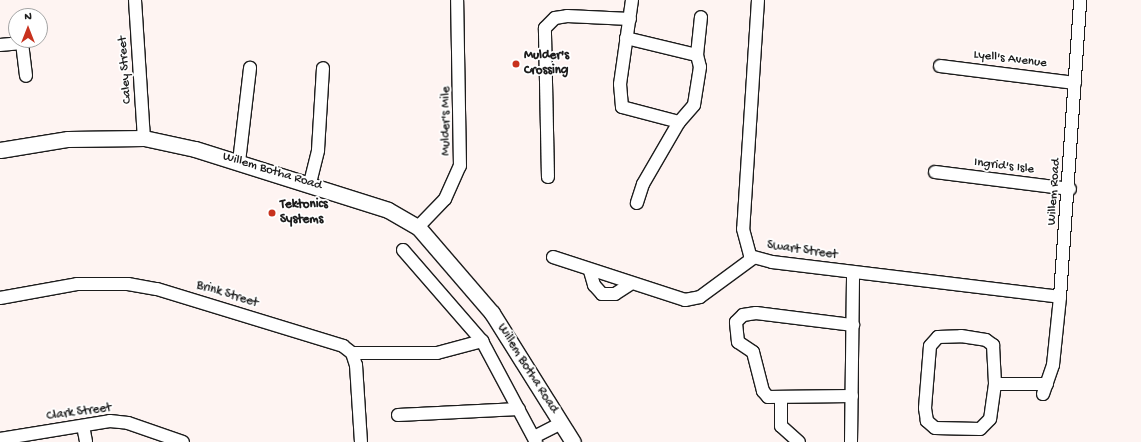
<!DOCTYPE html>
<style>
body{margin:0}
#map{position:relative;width:1141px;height:442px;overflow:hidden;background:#fef4f2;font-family:"Gochi Hand",sans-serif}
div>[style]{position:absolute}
.roads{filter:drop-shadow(1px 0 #1c1c1c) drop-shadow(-1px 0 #1c1c1c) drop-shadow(0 1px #1c1c1c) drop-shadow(0 -1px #1c1c1c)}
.minor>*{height:12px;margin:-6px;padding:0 6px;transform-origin:6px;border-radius:6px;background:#fff}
.tertiary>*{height:15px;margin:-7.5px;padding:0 7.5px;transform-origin:7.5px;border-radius:7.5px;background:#fff}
.dots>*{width:11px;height:11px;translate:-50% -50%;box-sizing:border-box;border:2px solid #fff;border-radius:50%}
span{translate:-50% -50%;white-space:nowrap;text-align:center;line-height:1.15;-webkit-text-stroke:3.5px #fff;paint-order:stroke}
.poi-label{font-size:13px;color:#1c1c1c;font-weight:700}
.left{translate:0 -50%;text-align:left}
.street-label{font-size:13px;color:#1c1c1c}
.north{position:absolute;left:8px;top:8px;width:40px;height:40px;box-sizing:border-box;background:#fff;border:1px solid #a4a4a4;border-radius:50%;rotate:0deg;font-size:11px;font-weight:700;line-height:16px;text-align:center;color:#1c1c1c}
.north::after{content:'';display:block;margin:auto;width:14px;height:18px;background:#c8321e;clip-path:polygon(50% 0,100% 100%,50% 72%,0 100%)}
</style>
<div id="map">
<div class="roads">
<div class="minor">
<i style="left:135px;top:0;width:138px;rotate:86.3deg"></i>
<i style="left:632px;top:0;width:85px;rotate:98.1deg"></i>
<i style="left:620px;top:84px;width:23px;rotate:85deg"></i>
<i style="left:622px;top:107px;width:59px;rotate:14.7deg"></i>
<i style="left:758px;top:0;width:229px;rotate:93.7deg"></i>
<i style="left:743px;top:229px;width:28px;rotate:75deg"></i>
<i style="left:750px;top:256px;width:23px;rotate:15deg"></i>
<i style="left:772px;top:262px;width:290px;rotate:6.9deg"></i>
<i style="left:626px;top:38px;width:73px;rotate:13.5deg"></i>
<i style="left:697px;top:55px;width:12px;rotate:76deg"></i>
<i style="left:700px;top:67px;width:38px;rotate:99deg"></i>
<i style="left:694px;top:105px;width:23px;rotate:131deg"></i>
<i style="left:679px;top:122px;width:72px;rotate:120.1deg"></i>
<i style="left:643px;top:184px;width:20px;rotate:108deg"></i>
<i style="left:0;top:45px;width:22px;rotate:-5deg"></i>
<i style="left:22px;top:43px;width:33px;rotate:83deg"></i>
<i style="left:697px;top:55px;width:38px;rotate:-84deg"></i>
<i style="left:940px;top:66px;width:136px;rotate:7.2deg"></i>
<i style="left:239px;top:162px;width:95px;rotate:-83.3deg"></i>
<i style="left:935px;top:172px;width:136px;rotate:7.2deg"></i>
<i style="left:548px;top:177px;width:149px;rotate:-91.2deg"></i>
<i style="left:545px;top:28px;width:14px;rotate:-45deg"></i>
<i style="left:555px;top:18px;width:12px;rotate:-9deg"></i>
<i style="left:567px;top:16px;width:63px;rotate:2.7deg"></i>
<i style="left:310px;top:183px;width:34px;rotate:-76deg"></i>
<i style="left:318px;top:150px;width:82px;rotate:-86.5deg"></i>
<i style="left:418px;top:227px;width:39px;rotate:-46deg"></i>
<i style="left:445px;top:199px;width:36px;rotate:-66deg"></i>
<i style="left:460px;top:166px;width:166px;rotate:-91deg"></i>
<i style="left:403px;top:250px;width:121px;rotate:49deg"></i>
<i style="left:482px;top:341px;width:115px;rotate:61.9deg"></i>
<i style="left:553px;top:257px;width:139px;rotate:18deg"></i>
<i style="left:685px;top:300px;width:15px;rotate:-11deg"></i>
<i style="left:700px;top:297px;width:66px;rotate:-36.3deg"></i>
<i style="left:590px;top:271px;width:15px;rotate:74deg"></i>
<i style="left:594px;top:285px;width:12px;rotate:48deg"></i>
<i style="left:602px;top:294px;width:13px"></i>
<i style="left:615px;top:294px;width:17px;rotate:-33deg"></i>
<i style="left:0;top:298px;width:78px;rotate:-10.3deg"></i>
<i style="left:77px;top:284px;width:51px"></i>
<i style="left:128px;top:284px;width:29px;rotate:10deg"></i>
<i style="left:157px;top:289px;width:195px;rotate:17deg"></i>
<i style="left:343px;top:346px;width:11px;rotate:38deg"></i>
<i style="left:352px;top:353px;width:13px;rotate:72deg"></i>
<i style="left:356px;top:365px;width:77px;rotate:86.3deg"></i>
<i style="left:961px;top:336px;width:25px;rotate:9deg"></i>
<i style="left:986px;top:340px;width:9px;rotate:36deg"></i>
<i style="left:993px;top:345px;width:39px;rotate:87deg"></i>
<i style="left:995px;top:384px;width:35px;rotate:98deg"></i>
<i style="left:990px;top:419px;width:14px;rotate:135deg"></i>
<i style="left:980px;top:429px;width:45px;rotate:-178.7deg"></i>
<i style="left:935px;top:428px;width:11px;rotate:-139deg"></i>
<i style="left:927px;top:421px;width:13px;rotate:-99deg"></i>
<i style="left:925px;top:408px;width:62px;rotate:-85.4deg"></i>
<i style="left:930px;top:346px;width:12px;rotate:-48deg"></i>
<i style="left:938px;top:337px;width:23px;rotate:-2deg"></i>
<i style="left:352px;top:353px;width:85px"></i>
<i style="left:437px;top:353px;width:47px;rotate:-14.9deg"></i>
<i style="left:995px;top:384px;width:52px"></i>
<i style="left:1043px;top:394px;width:31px;rotate:-71deg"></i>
<i style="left:1053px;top:365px;width:68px;rotate:-84.1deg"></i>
<i style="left:1060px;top:297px;width:298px;rotate:-86.1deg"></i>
<i style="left:852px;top:396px;width:84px;rotate:179.3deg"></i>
<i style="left:768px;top:397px;width:8px;rotate:-130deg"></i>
<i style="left:763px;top:391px;width:40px;rotate:-104.4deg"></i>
<i style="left:753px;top:352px;width:18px;rotate:-146deg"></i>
<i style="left:738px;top:342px;width:20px;rotate:-96deg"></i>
<i style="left:736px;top:322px;width:10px;rotate:-45deg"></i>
<i style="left:743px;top:315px;width:13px;rotate:-9deg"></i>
<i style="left:756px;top:313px;width:98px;rotate:7.1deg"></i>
<i style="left:781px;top:398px;width:28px;rotate:90deg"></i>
<i style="left:781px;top:426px;width:24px;rotate:42deg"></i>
<i style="left:398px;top:415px;width:121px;rotate:-2.8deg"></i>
<i style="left:83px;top:426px;width:16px;rotate:79deg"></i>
<i style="left:534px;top:437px;width:30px;rotate:-27deg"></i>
<i style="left:0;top:439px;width:111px;rotate:-9.3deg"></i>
<i style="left:110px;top:421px;width:18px;rotate:6deg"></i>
<i style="left:128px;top:423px;width:58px;rotate:19.1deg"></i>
<i style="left:851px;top:442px;width:170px;rotate:-89.3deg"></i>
</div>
<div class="tertiary">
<i style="left:0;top:150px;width:69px;rotate:-9.2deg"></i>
<i style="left:68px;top:139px;width:76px;rotate:-0.8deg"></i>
<i style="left:144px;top:138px;width:52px;rotate:12.2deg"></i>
<i style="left:195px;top:149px;width:202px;rotate:17.5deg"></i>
<i style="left:388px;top:210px;width:34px;rotate:30deg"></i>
<i style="left:418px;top:227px;width:113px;rotate:49.3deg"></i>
<i style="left:492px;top:313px;width:152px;rotate:57.9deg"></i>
</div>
</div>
<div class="dots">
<i style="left:516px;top:64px;background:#c8321e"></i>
<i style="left:272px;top:213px;background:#c8321e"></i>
</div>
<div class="poi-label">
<span class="left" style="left:524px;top:64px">Mulder's<br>Crossing</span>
<span class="left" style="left:280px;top:213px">Tektonics<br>Systems</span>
</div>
<div class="street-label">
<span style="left:1010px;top:60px;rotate:7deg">Lyell's Avenue</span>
<span style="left:126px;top:70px;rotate:-94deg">Caley Street</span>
<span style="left:447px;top:121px;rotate:-90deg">Mulder's Mile</span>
<span style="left:1004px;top:167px;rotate:7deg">Ingrid's Isle</span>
<span style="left:272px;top:172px;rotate:17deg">Willem Botha Road</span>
<span style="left:1055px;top:192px;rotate:-86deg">Willem Road</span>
<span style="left:802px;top:251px;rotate:8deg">Swart Street</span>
<span style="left:227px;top:295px;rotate:17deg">Brink Street</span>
<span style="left:527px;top:369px;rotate:58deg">Willem Botha Road</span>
<span style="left:79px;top:413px;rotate:-8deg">Clark Street</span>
</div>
<div class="north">N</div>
</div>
